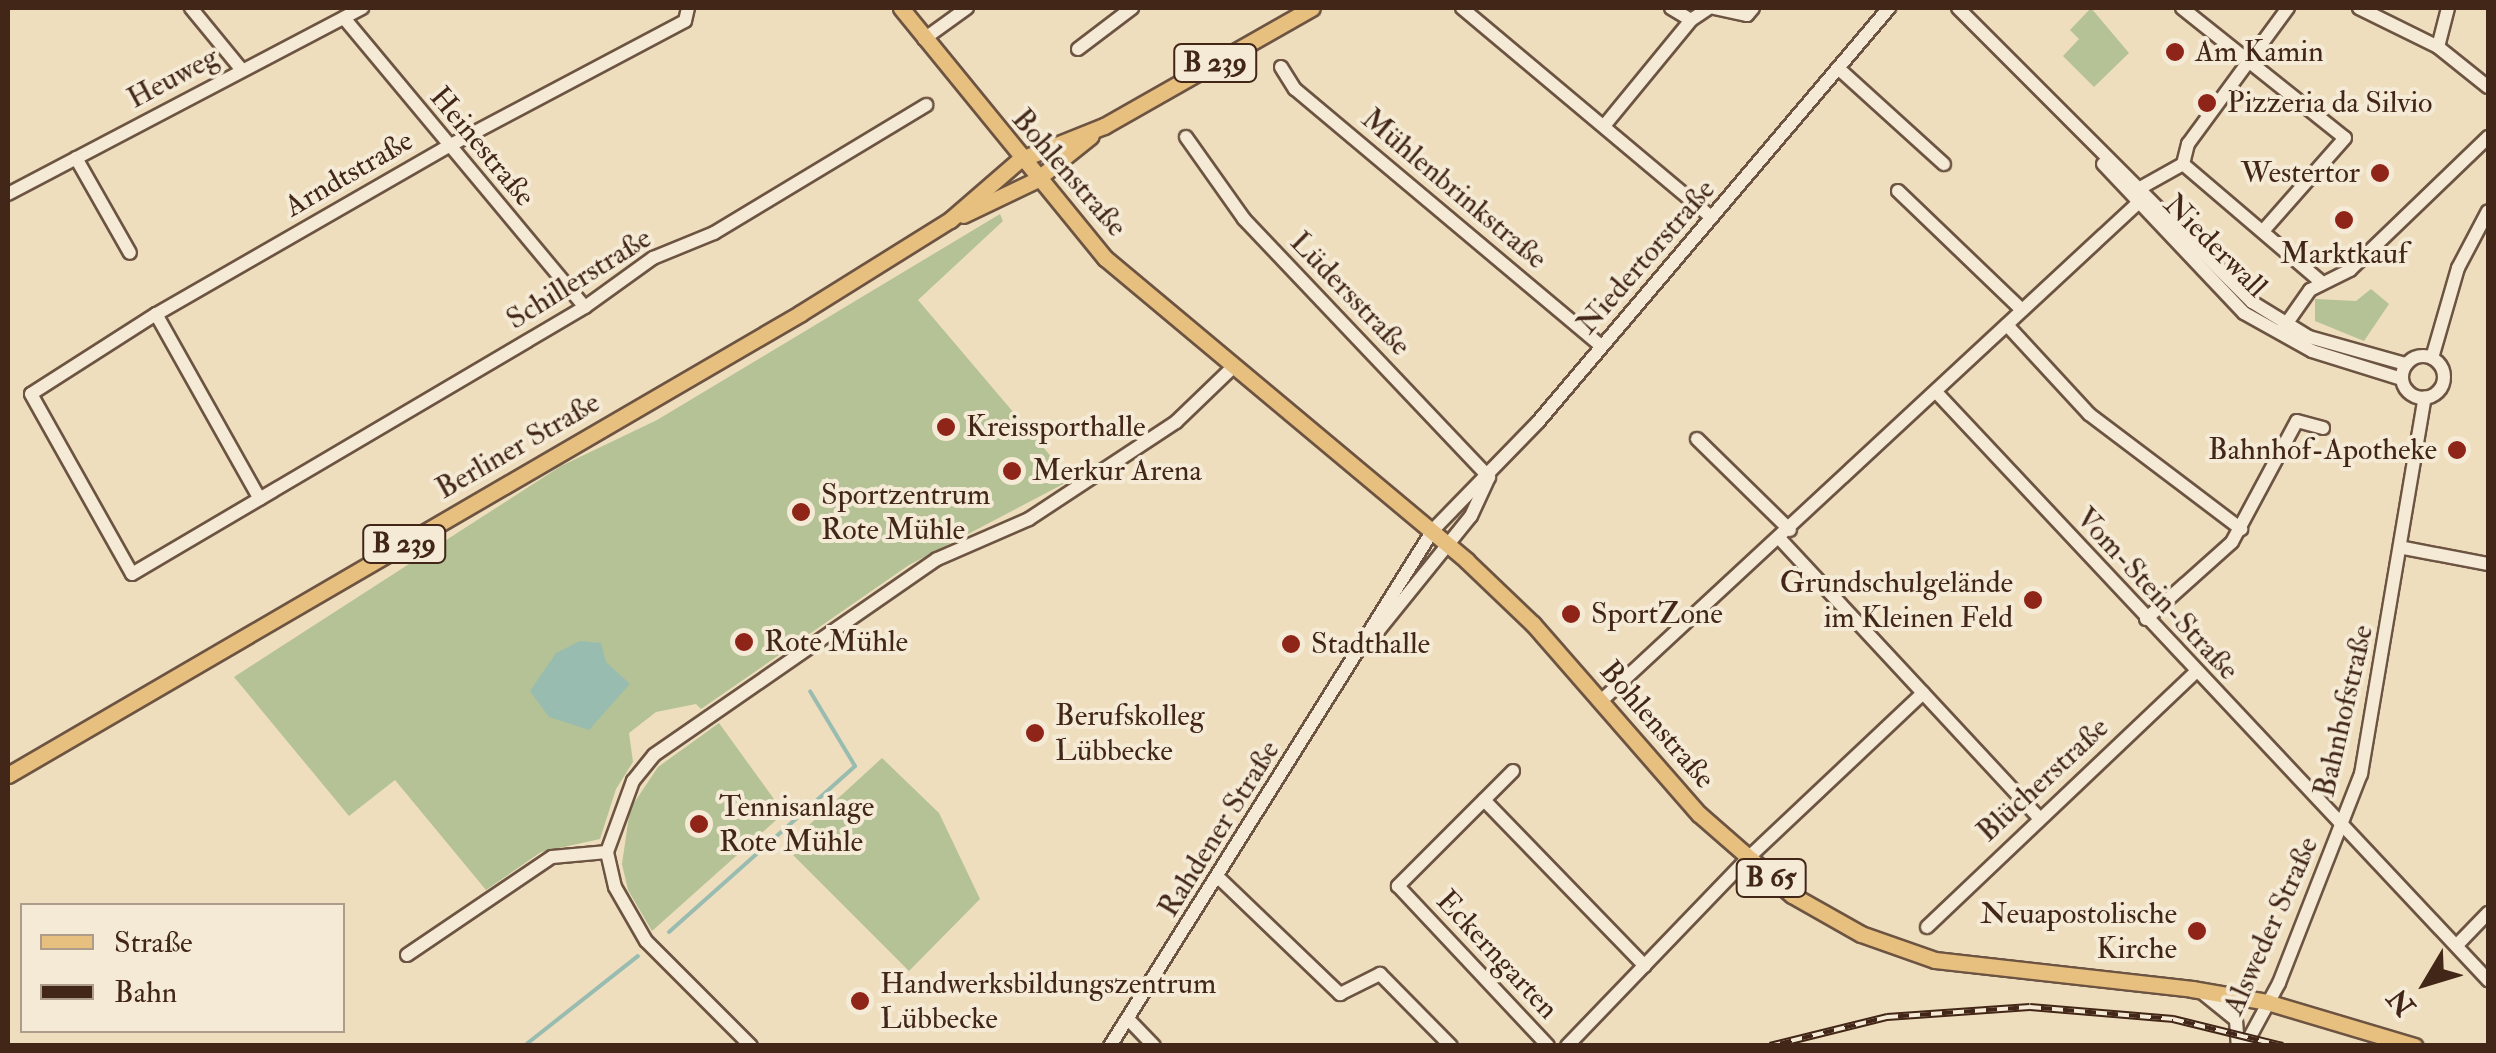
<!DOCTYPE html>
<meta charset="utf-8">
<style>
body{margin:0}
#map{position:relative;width:2496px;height:1053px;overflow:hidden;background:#eedebe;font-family:"IM FELL Double Pica",serif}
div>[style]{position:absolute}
.green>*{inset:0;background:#b4c295}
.water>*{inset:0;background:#99bcb0}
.stream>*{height:4px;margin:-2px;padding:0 2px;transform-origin:2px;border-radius:2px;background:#99bcb0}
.roads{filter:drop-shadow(2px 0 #6d5442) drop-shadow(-2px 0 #6d5442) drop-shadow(0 2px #6d5442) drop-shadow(0 -2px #6d5442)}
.minor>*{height:12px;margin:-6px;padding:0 6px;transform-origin:6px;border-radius:6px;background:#f4ead5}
.minor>.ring{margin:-6px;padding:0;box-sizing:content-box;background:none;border:12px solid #f4ead5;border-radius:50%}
.major>*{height:15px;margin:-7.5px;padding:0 7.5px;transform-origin:7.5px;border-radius:7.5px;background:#e7bf7f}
.rail>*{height:8px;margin-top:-4px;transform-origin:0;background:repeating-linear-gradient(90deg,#f4ead5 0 11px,#422618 0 22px);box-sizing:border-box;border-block:2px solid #422618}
.dots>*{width:28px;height:28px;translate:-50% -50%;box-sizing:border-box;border:5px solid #f4ead5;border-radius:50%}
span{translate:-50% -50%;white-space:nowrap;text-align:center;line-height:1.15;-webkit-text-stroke:8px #f4ead5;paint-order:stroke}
.shield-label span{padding:2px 8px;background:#f4ead5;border:2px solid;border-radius:8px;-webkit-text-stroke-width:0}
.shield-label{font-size:28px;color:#422618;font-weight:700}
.poi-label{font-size:30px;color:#422618}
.left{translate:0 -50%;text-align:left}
.right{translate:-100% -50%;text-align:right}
.street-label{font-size:30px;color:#422618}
.frame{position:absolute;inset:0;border:10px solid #422618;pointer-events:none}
.legend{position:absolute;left:20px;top:903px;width:325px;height:130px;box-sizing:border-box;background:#f4ead5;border:2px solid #ad9c89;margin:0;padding:12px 18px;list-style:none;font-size:30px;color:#422618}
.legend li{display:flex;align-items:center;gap:20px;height:50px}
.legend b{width:50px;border:2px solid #ad9c89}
.north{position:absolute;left:2376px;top:933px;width:100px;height:100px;-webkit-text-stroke:8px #f4ead5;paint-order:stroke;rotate:232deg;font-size:28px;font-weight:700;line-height:40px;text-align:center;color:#422618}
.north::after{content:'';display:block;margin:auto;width:35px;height:45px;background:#422618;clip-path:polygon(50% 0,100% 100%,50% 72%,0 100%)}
</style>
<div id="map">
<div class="green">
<i style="clip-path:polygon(2091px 8px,2129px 53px,2094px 87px,2063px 56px,2079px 39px,2070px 30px)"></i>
<i style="clip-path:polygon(1000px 214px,1003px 221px,918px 300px,1071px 480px,909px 565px,701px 709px,696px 704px,656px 712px,629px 733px,633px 762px,616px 789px,600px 839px,541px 852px,486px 890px,395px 780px,349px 816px,234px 677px,561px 466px,657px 420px)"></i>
<i style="clip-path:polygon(2371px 289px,2389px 304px,2364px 341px,2315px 321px,2315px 299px,2356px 301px)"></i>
<i style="clip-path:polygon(719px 723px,784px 813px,652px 931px,628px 890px,622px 864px,630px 809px,658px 767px)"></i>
<i style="clip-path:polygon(882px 758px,939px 813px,980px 899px,909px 971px,785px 847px)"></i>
</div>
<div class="water">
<i style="clip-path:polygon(580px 641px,601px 643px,606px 662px,630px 684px,589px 730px,549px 717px,530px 691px,556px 653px)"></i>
</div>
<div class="stream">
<i style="left:669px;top:932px;width:249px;rotate:-41.7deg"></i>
<i style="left:855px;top:766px;width:87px;rotate:-121deg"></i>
<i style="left:524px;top:1046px;width:145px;rotate:-38.3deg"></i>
</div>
<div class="roads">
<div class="minor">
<i style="left:191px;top:8px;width:80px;rotate:50.6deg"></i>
<i style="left:688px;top:8px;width:13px;rotate:103deg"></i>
<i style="left:685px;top:21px;width:269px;rotate:152.1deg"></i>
<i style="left:447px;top:147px;width:336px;rotate:150.1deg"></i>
<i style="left:156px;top:314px;width:148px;rotate:147.4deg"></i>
<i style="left:31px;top:394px;width:206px;rotate:60.7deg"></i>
<i style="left:132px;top:574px;width:526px;rotate:-30.52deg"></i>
<i style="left:585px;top:307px;width:84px;rotate:-35.8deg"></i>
<i style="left:653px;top:258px;width:66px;rotate:-22.3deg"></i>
<i style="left:714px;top:233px;width:248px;rotate:-31.1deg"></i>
<i style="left:1462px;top:8px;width:325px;rotate:40deg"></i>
<i style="left:1671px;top:8px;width:23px;rotate:31deg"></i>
<i style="left:1714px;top:8px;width:34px;rotate:12deg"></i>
<i style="left:1747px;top:15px;width:9px;rotate:-49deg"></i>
<i style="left:1958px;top:8px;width:416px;rotate:45deg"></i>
<i style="left:2252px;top:302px;width:67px;rotate:31.6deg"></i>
<i style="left:2309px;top:337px;width:101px;rotate:15.6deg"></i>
<i style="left:2182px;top:8px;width:208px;rotate:38.6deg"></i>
<i style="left:2345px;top:138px;width:124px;rotate:131.4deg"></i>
<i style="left:2359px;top:8px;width:88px;rotate:26.3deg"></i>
<i style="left:2438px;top:47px;width:64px;rotate:38.7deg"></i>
<i style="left:344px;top:18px;width:376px;rotate:50.2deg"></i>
<i style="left:924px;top:39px;width:53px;rotate:-35.8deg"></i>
<i style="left:2438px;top:47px;width:40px;rotate:-75.6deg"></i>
<i style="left:1078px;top:49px;width:68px;rotate:-37.2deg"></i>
<i style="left:1281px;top:67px;width:26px;rotate:58deg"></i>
<i style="left:1295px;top:89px;width:398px;rotate:40deg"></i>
<i style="left:1838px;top:68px;width:143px;rotate:42.2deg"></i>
<i style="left:1604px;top:126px;width:137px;rotate:-50.6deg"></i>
<i style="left:1691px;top:20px;width:22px;rotate:-34deg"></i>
<i style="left:1186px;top:137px;width:100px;rotate:54.7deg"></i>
<i style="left:1244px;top:219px;width:356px;rotate:46.5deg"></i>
<i style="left:76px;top:158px;width:109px;rotate:60.4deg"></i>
<i style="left:2103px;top:164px;width:205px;rotate:46.6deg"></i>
<i style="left:2244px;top:313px;width:78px;rotate:29.2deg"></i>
<i style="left:2312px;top:351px;width:94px;rotate:17.3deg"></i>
<i style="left:2183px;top:164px;width:21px;rotate:-76deg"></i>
<i style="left:2188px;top:144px;width:169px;rotate:-53.7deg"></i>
<i style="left:2183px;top:164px;width:180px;rotate:40.5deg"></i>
<i style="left:2140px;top:188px;width:49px;rotate:-29.2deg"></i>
<i style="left:1898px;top:191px;width:172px;rotate:43.8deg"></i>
<i style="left:8px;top:194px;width:400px;rotate:-27.7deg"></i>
<i style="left:156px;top:314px;width:212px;rotate:60.7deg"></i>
<i style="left:2007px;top:325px;width:121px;rotate:47.3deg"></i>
<i style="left:2089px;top:414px;width:191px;rotate:37.1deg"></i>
<i style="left:2282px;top:330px;width:49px;rotate:-55deg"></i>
<i style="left:2310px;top:290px;width:45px;rotate:-26.6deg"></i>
<i style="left:2350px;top:270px;width:192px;rotate:-43.9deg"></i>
<i class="ring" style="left:2402px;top:356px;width:30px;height:30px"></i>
<i style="left:2432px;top:358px;width:94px;rotate:-73.9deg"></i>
<i style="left:2458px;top:268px;width:64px;rotate:-62.2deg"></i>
<i style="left:1936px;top:392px;width:807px;rotate:46.81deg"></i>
<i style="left:1697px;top:439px;width:130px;rotate:44.4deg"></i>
<i style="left:1780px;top:539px;width:381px;rotate:47.1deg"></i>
<i style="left:2404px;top:548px;width:86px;rotate:10.8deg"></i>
<i style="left:2146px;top:619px;width:115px;rotate:-41.8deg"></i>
<i style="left:2232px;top:542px;width:137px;rotate:-61.8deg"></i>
<i style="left:2297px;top:421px;width:27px;rotate:15deg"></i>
<i style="left:1374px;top:636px;width:154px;rotate:-51.1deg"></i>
<i style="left:1471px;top:516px;width:43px;rotate:-65.2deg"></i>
<i style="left:1600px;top:702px;width:734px;rotate:-42.85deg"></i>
<i style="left:1513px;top:771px;width:163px;rotate:135deg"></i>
<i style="left:1398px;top:886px;width:219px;rotate:46.8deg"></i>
<i style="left:1484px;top:800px;width:231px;rotate:45.9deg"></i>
<i style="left:1219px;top:878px;width:168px;rotate:43.8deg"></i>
<i style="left:1340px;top:994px;width:45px;rotate:-26.6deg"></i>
<i style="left:1380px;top:974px;width:101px;rotate:45.4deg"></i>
<i style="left:1927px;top:927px;width:371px;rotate:-43.5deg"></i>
<i style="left:2457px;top:945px;width:45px;rotate:-45.9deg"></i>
<i style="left:407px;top:955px;width:175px;rotate:-34.1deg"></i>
<i style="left:552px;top:857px;width:55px;rotate:-5.2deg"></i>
<i style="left:2204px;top:994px;width:41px;rotate:39.1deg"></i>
<i style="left:2236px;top:1020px;width:26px;rotate:86deg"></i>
<i style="left:1129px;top:1020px;width:36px;rotate:46deg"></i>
<i style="left:751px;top:1046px;width:148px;rotate:-135deg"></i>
<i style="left:646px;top:941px;width:62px;rotate:-119.9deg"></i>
<i style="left:615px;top:887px;width:36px;rotate:-103deg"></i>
<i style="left:607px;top:852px;width:76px;rotate:-69.9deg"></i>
<i style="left:633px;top:781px;width:33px;rotate:-51deg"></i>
<i style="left:654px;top:755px;width:344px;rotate:-34.7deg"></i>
<i style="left:937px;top:559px;width:100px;rotate:-23.5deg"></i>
<i style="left:1029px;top:519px;width:176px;rotate:-33.4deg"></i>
<i style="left:1176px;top:422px;width:76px;rotate:-43.9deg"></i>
<i style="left:1110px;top:1046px;width:609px;rotate:-57.95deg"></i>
<i style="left:1433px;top:530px;width:151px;rotate:-45.8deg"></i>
<i style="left:1538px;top:422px;width:543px;rotate:-49.71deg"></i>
<i style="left:1567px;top:1046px;width:260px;rotate:-46.1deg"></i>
<i style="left:1747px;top:859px;width:242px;rotate:-43.3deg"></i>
<i style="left:2245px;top:1046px;width:72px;rotate:-61.6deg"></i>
<i style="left:2279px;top:983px;width:225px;rotate:-68.6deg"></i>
<i style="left:2361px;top:774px;width:382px;rotate:-80.4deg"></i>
</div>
<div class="major">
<i style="left:901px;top:8px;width:323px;rotate:50.8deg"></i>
<i style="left:1105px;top:258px;width:472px;rotate:39.9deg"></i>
<i style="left:1467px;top:561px;width:91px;rotate:43.7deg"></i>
<i style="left:1533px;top:624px;width:252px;rotate:48.9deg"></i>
<i style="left:1699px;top:814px;width:123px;rotate:41.1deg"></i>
<i style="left:1792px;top:895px;width:79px;rotate:29.5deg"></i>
<i style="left:1861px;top:934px;width:78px;rotate:19.4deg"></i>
<i style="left:1935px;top:960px;width:259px;rotate:6.4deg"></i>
<i style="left:2192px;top:989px;width:76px;rotate:9.8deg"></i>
<i style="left:2267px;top:1002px;width:154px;rotate:16.6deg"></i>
<i style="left:963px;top:215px;width:81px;rotate:-25.6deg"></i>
<i style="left:1036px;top:180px;width:70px;rotate:-38.7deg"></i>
<i style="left:8px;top:775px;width:918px;rotate:-30.22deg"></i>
<i style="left:801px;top:313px;width:176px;rotate:-32deg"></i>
<i style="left:950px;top:220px;width:91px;rotate:-41deg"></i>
<i style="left:1019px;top:160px;width:92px;rotate:-21.8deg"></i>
<i style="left:1104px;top:126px;width:239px;rotate:-29.6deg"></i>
</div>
</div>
<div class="rail">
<i style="left:1770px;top:1046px;width:121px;rotate:-13.9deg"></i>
<i style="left:1887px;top:1017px;width:143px;rotate:-4deg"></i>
<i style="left:2030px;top:1007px;width:144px;rotate:4.8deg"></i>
<i style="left:2173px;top:1019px;width:113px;rotate:13.8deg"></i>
</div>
<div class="dots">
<i style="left:2175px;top:52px;background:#8f2418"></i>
<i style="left:2207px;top:103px;background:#8f2418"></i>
<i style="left:2380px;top:173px;background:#8f2418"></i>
<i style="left:2344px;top:220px;background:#8f2418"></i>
<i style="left:946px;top:427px;background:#8f2418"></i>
<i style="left:2457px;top:450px;background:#8f2418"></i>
<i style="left:1012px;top:471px;background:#8f2418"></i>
<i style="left:801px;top:512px;background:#8f2418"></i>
<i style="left:2033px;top:600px;background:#8f2418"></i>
<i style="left:1571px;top:614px;background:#8f2418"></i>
<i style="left:744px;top:642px;background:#8f2418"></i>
<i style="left:1291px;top:644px;background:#8f2418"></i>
<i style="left:1035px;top:733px;background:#8f2418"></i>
<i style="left:699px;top:824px;background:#8f2418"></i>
<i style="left:2197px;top:931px;background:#8f2418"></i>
<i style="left:860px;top:1001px;background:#8f2418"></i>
</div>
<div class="shield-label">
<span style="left:1215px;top:63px">B 239</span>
<span style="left:404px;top:544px">B 239</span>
<span style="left:1771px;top:878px">B 65</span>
</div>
<div class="poi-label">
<span class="left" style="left:2195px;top:52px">Am Kamin</span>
<span class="left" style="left:2227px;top:103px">Pizzeria da Silvio</span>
<span class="right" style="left:2360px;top:173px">Westertor</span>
<span style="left:2344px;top:254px">Marktkauf</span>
<span class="left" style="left:966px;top:427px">Kreissporthalle</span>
<span class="right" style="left:2437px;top:450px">Bahnhof-Apotheke</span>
<span class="left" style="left:1032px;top:471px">Merkur Arena</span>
<span class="left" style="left:821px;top:512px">Sportzentrum<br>Rote Mühle</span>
<span class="right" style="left:2013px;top:600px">Grundschulgelände<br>im Kleinen Feld</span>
<span class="left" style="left:1591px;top:614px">SportZone</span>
<span class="left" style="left:764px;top:642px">Rote Mühle</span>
<span class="left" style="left:1311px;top:644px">Stadthalle</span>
<span class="left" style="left:1055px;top:733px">Berufskolleg<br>Lübbecke</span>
<span class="left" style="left:719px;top:824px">Tennisanlage<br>Rote Mühle</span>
<span class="right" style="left:2177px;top:931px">Neuapostolische<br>Kirche</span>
<span class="left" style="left:880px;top:1001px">Handwerksbildungszentrum<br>Lübbecke</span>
</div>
<div class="street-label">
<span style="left:173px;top:78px;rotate:-28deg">Heuweg</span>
<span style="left:482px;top:147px;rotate:50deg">Heinestraße</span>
<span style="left:1069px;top:173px;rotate:49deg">Bohlenstraße</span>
<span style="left:349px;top:174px;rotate:-30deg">Arndtstraße</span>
<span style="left:1454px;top:189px;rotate:40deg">Mühlenbrinkstraße</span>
<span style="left:2215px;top:246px;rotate:45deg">Niederwall</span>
<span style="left:1646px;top:257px;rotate:-49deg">Niedertorstraße</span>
<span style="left:579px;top:279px;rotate:-32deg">Schillerstraße</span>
<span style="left:1350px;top:294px;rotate:46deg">Lüdersstraße</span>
<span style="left:518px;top:446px;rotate:-30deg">Berliner Straße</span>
<span style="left:2157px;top:594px;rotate:47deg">Vom-Stein-Straße</span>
<span style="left:2344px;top:711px;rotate:-77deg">Bahnhofstraße</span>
<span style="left:1657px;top:725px;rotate:49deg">Bohlenstraße</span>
<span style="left:2043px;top:780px;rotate:-43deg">Blücherstraße</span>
<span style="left:1219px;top:829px;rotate:-58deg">Rahdener Straße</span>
<span style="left:2271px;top:926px;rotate:-66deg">Alsweder Straße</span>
<span style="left:1497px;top:955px;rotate:47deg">Eckerngarten</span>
</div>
<div class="frame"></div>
<ul class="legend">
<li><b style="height:12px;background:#e7bf7f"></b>Straße</li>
<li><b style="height:12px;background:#422618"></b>Bahn</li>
</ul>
<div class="north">N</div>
</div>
